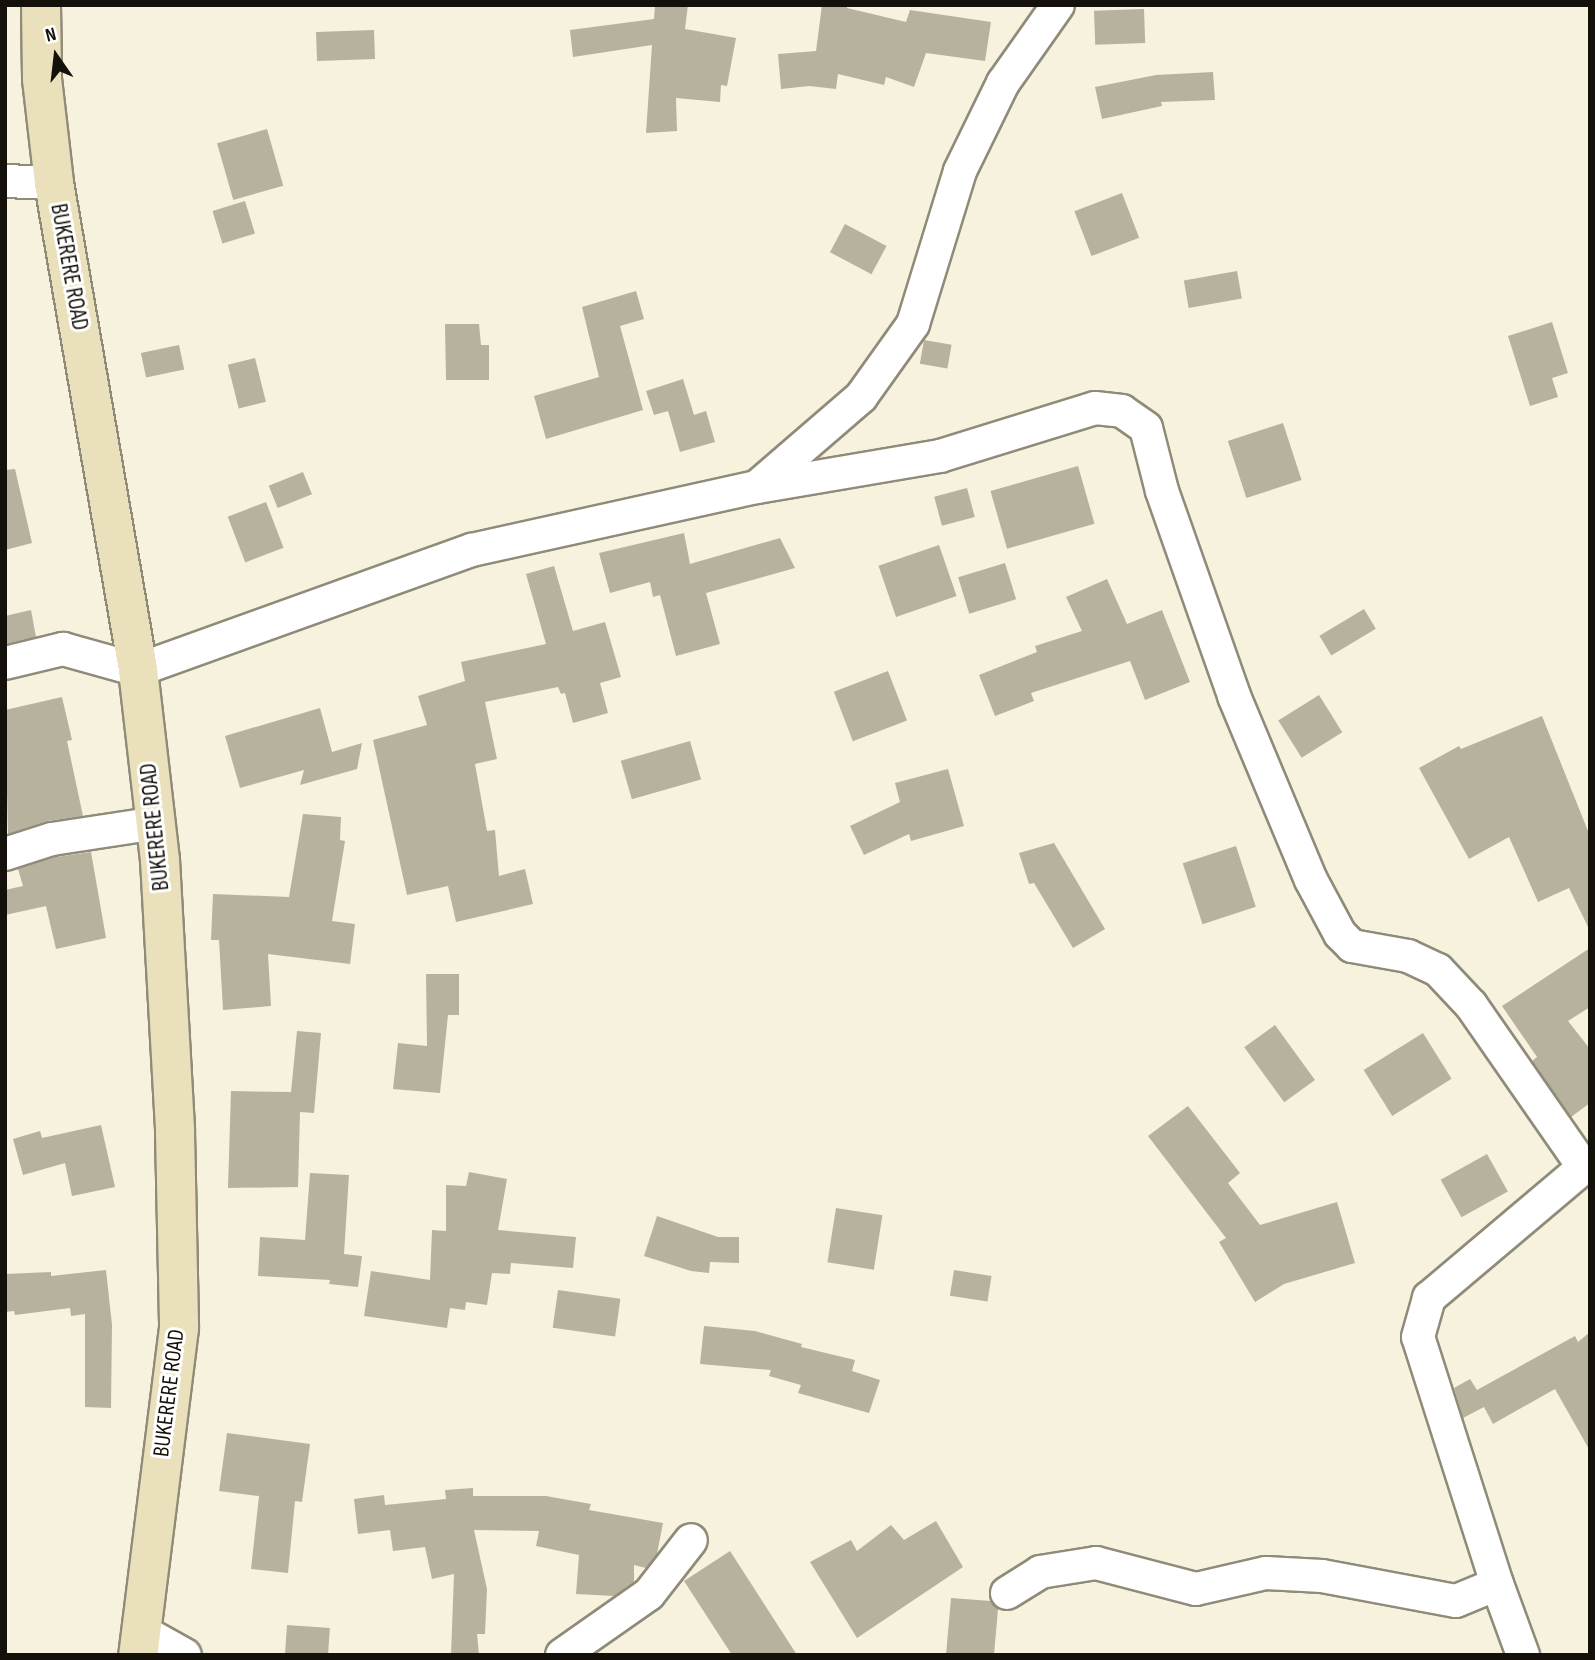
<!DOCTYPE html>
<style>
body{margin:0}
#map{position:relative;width:1595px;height:1660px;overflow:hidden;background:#f7f2de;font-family:"Sofia Sans Condensed",sans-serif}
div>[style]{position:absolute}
.building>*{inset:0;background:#b7b29e;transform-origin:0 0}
.roads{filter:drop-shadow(2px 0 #908b79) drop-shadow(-2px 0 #908b79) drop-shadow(0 2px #908b79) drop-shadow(0 -2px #908b79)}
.street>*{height:32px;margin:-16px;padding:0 16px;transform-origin:16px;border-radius:16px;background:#fff}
.secondary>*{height:38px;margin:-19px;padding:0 19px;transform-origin:19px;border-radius:19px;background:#eae1bc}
span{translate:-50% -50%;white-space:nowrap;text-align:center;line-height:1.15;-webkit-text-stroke:6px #fff;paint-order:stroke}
.street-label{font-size:23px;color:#13110a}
.frame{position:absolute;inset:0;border:7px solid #13110a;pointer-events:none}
.north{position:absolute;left:21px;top:21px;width:70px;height:70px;-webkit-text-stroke:5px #fff;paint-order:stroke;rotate:346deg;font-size:19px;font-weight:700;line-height:28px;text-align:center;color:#13110a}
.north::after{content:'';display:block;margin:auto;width:24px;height:32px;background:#13110a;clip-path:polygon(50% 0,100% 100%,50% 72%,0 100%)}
</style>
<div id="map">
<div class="building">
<i style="clip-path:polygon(655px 5px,688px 5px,685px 29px,736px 38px,727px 86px,721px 85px,720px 102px,676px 98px,677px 131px,646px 133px,652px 45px,573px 57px,570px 30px,654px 19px)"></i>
<i style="clip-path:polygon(822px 5px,847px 5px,847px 8px,906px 22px,910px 10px,991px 22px,985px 61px,926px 53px,914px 87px,886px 77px,884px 85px,838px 74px,836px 89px,809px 86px,781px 89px,778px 54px,816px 51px)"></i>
<i style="left:1144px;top:9px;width:34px;height:50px;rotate:88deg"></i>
<i style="left:374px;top:30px;width:29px;height:58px;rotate:88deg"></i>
<i style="clip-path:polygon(1213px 72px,1215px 100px,1161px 102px,1162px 106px,1102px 119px,1095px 87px,1156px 75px)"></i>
<i style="left:267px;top:129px;width:59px;height:52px;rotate:74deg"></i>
<i style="left:1122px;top:193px;width:48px;height:51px;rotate:69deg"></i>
<i style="left:245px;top:201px;width:34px;height:34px;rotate:73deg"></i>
<i style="left:845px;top:224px;width:47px;height:32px;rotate:28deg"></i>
<i style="left:1237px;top:271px;width:28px;height:54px;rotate:80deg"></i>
<i style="clip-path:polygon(636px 291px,644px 319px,620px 326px,643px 410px,546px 439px,534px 396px,599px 377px,582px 307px)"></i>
<i style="clip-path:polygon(1552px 322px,1568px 373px,1552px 378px,1558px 397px,1530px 406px,1508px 336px)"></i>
<i style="clip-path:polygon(445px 324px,479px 324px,481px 345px,489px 345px,489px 380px,446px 380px)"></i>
<i style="left:924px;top:340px;width:28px;height:24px;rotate:10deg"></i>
<i style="left:179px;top:345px;width:25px;height:39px;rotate:78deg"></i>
<i style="left:255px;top:358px;width:45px;height:28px;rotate:76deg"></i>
<i style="clip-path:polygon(683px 379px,694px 415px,706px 411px,715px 442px,680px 452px,668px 411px,654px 415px,646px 391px)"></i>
<i style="left:1283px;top:423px;width:60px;height:58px;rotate:72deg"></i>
<i style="left:1078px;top:466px;width:60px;height:91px;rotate:74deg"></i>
<i style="clip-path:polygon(15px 469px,32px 543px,5px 550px,5px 470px)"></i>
<i style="left:303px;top:472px;width:24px;height:37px;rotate:68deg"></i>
<i style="left:967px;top:488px;width:30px;height:34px;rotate:75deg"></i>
<i style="left:266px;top:502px;width:49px;height:41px;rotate:69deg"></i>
<i style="clip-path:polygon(684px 533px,690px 564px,780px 538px,795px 568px,706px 593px,720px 644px,676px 656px,660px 595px,653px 597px,650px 582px,610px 593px,599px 553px)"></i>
<i style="left:939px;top:545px;width:54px;height:64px;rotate:71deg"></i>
<i style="left:1005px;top:563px;width:38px;height:49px;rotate:73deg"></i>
<i style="clip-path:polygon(554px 566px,573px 631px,605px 622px,621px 677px,600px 683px,608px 713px,573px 723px,565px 693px,561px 694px,558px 687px,485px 702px,497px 759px,475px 764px,487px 831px,495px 830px,499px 876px,525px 869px,533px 904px,456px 922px,448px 886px,407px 895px,373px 740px,427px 725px,418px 696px,465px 681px,461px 662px,546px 644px,526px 574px)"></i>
<i style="clip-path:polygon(1107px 579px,1127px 624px,1162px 610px,1190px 682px,1145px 700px,1130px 661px,1031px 693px,1034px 701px,995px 716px,979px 675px,1037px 652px,1035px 646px,1082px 631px,1066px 597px)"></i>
<i style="left:1364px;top:609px;width:23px;height:52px;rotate:59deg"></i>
<i style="clip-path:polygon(31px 610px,36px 637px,5px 644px,5px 616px)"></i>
<i style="left:888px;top:671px;width:53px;height:58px;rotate:69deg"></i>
<i style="left:1319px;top:695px;width:44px;height:48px;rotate:58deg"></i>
<i style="clip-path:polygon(62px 697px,72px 740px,67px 741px,83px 816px,47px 821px,8px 834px,5px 710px)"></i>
<i style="clip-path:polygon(320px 708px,332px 752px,362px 743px,357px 769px,300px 785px,304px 770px,240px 788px,225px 736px)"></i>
<i style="clip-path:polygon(1542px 716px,1590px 836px,1590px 931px,1569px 888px,1538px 902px,1509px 837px,1469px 859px,1419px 768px,1459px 746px,1461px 749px)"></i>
<i style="left:690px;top:741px;width:40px;height:72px;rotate:74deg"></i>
<i style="clip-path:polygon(948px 769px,964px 826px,911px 841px,909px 834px,864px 855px,850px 826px,900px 802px,895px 783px)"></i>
<i style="clip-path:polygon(303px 814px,341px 817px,340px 840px,345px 841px,332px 921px,355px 924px,350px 964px,268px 954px,271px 1006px,223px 1010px,219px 940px,211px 940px,213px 894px,289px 897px)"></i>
<i style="clip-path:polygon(1054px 843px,1105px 929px,1073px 948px,1034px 883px,1029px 884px,1019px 853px)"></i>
<i style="left:1236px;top:846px;width:64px;height:56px;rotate:72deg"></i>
<i style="clip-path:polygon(91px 852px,106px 938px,56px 949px,46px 906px,5px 915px,5px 890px,23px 886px,18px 869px,56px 857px)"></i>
<i style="clip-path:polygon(1590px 948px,1590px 1007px,1568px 1021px,1590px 1049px,1590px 1103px,1571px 1117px,1532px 1061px,1537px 1057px,1502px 1006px)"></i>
<i style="clip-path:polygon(426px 974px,459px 974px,459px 1015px,448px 1015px,440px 1093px,393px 1089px,398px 1043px,427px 1046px)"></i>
<i style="left:1275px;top:1025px;width:68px;height:38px;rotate:54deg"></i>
<i style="clip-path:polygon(297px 1031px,321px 1033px,314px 1113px,300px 1112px,298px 1187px,228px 1188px,231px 1091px,291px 1092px)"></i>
<i style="left:1423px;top:1033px;width:54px;height:70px;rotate:58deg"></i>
<i style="clip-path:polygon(1188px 1106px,1240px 1173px,1228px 1183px,1260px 1225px,1337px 1202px,1355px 1263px,1284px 1284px,1255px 1302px,1219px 1242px,1226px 1238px,1148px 1136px)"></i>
<i style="clip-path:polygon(101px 1125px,115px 1187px,72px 1196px,65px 1163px,23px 1175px,13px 1139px,40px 1131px,42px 1138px)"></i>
<i style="left:1487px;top:1154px;width:43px;height:53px;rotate:61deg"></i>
<i style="clip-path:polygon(469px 1172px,507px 1179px,498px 1230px,576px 1237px,573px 1268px,511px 1263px,510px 1274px,492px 1273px,487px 1305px,466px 1302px,465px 1310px,450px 1308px,447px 1328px,364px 1316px,371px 1271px,430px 1280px,432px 1230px,446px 1231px,446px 1185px,466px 1186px)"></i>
<i style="clip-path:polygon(310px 1173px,349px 1175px,344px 1254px,362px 1256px,358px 1287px,329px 1284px,330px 1280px,258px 1276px,260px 1237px,305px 1240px)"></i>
<i style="left:836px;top:1208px;width:47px;height:55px;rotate:9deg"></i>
<i style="clip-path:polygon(657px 1216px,718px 1237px,739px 1237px,739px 1263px,710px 1262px,709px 1273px,691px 1271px,644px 1256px)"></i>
<i style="clip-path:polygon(106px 1270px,112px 1325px,111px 1408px,85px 1407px,85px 1314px,71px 1316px,70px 1308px,15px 1315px,14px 1311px,5px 1312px,5px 1274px,51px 1272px,51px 1276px)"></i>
<i style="left:954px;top:1270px;width:38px;height:26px;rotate:9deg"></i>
<i style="left:558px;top:1290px;width:63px;height:38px;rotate:8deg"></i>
<i style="clip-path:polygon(704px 1326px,755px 1331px,802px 1344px,801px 1347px,855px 1360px,852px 1371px,880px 1380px,869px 1413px,798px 1393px,801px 1385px,769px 1376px,771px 1370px,700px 1364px)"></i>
<i style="clip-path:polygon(1590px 1332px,1590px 1451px,1555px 1389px,1493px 1424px,1484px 1407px,1463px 1418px,1454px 1388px,1470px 1379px,1477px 1390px,1575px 1336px,1578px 1342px)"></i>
<i style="clip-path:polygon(227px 1433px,310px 1444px,302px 1502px,295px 1501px,288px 1573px,251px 1569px,259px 1496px,219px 1491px)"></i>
<i style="clip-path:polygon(473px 1488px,473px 1496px,546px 1496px,591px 1504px,589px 1510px,663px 1523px,657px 1554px,646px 1568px,634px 1565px,634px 1582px,614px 1596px,576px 1594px,579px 1555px,536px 1546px,539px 1531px,474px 1530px,487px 1589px,485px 1634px,477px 1634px,479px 1655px,451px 1655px,454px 1574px,432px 1579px,425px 1547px,393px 1551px,390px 1530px,358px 1534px,354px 1499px,384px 1495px,385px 1505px,446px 1499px,445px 1490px)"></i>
<i style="clip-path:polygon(936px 1521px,963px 1567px,857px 1638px,810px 1562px,851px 1540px,857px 1551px,891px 1525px,904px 1540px)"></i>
<i style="clip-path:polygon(730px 1551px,797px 1655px,732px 1655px,684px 1581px)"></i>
<i style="clip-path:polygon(951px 1598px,991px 1601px,998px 1609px,994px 1655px,946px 1655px)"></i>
<i style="left:287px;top:1625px;width:43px;height:30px;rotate:4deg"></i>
</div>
<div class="roads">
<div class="street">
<i style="left:5px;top:181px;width:49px;rotate:2.3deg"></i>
<i style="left:758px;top:486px;width:136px;rotate:-40.8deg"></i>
<i style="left:861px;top:397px;width:90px;rotate:-54.5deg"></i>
<i style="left:913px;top:324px;width:160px;rotate:-72.9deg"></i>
<i style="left:960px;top:171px;width:98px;rotate:-64deg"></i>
<i style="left:1003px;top:83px;width:95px;rotate:-54.8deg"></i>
<i style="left:5px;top:663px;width:60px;rotate:-13.6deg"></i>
<i style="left:63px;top:649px;width:78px;rotate:15.6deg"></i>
<i style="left:138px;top:670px;width:355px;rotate:-19.8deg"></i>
<i style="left:472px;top:550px;width:292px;rotate:-12.5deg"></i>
<i style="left:757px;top:487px;width:186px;rotate:-9.6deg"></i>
<i style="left:940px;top:456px;width:162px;rotate:-17.2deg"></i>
<i style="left:1095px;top:408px;width:27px;rotate:6deg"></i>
<i style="left:1122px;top:411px;width:29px;rotate:35deg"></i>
<i style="left:1146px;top:428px;width:65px;rotate:75.7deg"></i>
<i style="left:1162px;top:491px;width:217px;rotate:70.6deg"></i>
<i style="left:1234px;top:696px;width:199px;rotate:67.3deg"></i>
<i style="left:1311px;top:880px;width:61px;rotate:61.8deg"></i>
<i style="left:1340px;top:934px;width:17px;rotate:45deg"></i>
<i style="left:1352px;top:946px;width:57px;rotate:10.1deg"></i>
<i style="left:1408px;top:956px;width:33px;rotate:25deg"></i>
<i style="left:1438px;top:970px;width:48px;rotate:46.7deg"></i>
<i style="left:1471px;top:1005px;width:196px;rotate:55.2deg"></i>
<i style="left:5px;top:854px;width:49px;rotate:-17.7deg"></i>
<i style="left:52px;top:839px;width:106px;rotate:-8.7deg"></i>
<i style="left:1007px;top:1593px;width:39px;rotate:-32deg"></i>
<i style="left:1040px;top:1572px;width:57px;rotate:-9.1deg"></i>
<i style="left:1096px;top:1563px;width:103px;rotate:14.6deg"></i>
<i style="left:1196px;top:1589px;width:72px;rotate:-12.9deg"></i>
<i style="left:1266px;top:1573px;width:56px;rotate:3.1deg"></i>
<i style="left:1322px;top:1576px;width:136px;rotate:10.6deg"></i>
<i style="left:1456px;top:1601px;width:44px;rotate:-22.5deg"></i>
<i style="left:142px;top:1631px;width:49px;rotate:29.2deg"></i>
<i style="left:562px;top:1655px;width:106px;rotate:-35deg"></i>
<i style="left:649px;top:1594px;width:68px;rotate:-52.1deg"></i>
<i style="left:1523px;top:1655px;width:76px;rotate:-110.1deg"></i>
<i style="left:1497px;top:1584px;width:259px;rotate:-107.7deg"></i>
<i style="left:1418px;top:1337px;width:41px;rotate:-74.2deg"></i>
<i style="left:1429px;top:1298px;width:211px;rotate:-40.2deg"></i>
</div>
<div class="secondary">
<i style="left:41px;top:5px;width:74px;rotate:89.2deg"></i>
<i style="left:42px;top:79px;width:105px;rotate:83.4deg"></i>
<i style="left:54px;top:183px;width:494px;rotate:80.2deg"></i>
<i style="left:138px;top:670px;width:191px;rotate:83.4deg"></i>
<i style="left:160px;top:860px;width:272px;rotate:86.8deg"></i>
<i style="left:175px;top:1132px;width:196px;rotate:88.8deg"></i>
<i style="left:179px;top:1328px;width:330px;rotate:97.1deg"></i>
</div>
</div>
<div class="street-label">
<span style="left:69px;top:267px;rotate:80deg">BUKERERE ROAD</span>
<span style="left:155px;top:827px;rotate:-96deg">BUKERERE ROAD</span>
<span style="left:169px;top:1393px;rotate:-83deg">BUKERERE ROAD</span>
</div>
<div class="frame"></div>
<div class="north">N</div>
</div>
